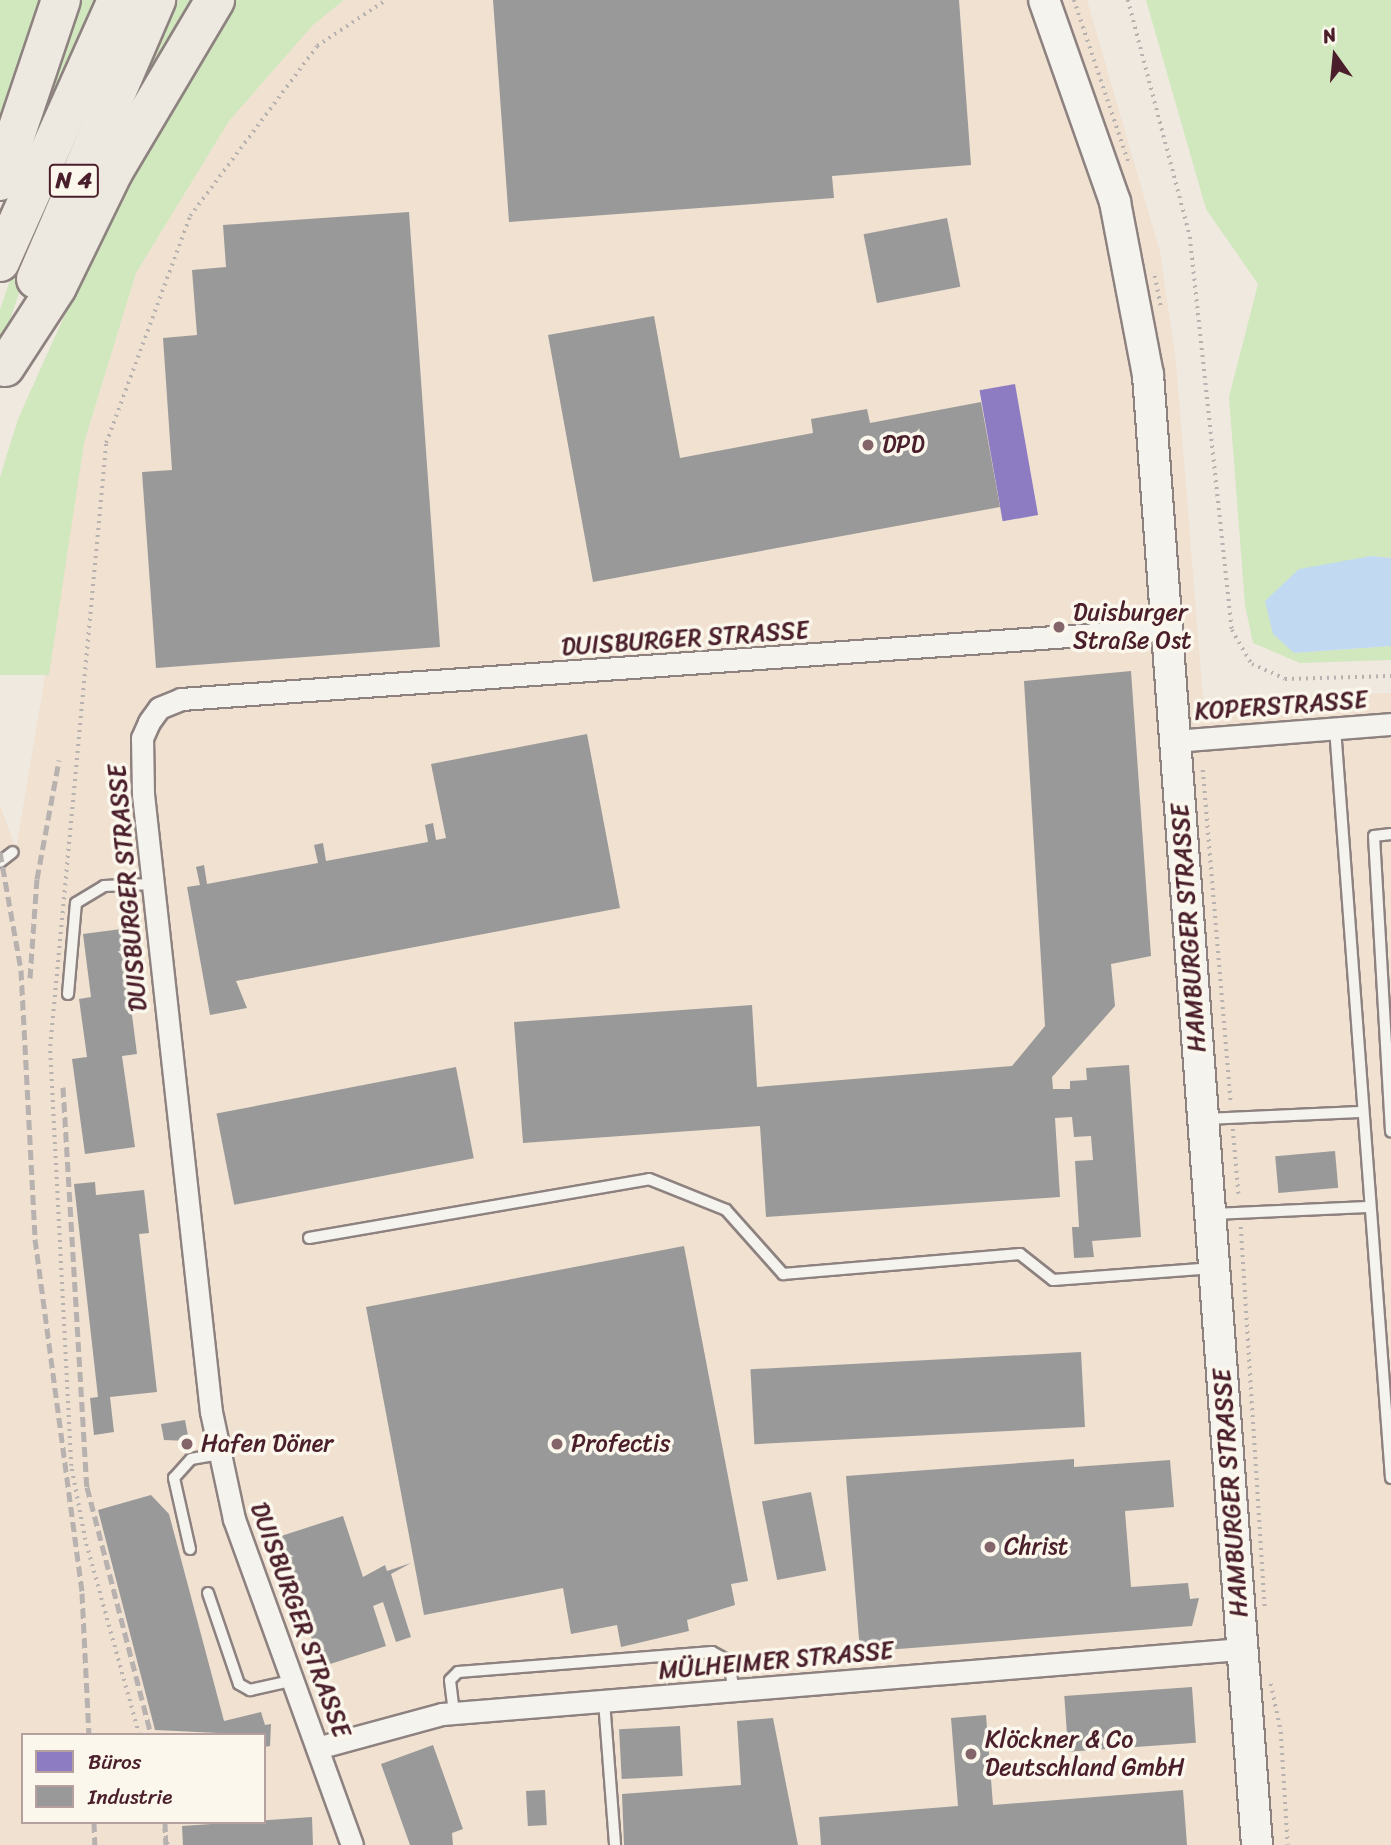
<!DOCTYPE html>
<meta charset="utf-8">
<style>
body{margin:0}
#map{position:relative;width:1391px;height:1845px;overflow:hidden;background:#f0e9e0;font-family:Sriracha,sans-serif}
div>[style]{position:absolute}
.built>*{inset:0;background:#f0e1d1}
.green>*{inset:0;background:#d1e7be}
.water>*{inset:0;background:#c2daf1}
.offices>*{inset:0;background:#8e7cc3;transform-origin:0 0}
.industry>*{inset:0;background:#999;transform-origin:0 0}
.path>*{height:3.5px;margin-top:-1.75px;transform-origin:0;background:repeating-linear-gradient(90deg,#b7b1af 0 2px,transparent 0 7px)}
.roads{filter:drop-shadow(2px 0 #8d8280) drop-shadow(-2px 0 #8d8280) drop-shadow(0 2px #8d8280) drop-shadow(0 -2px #8d8280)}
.lane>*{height:10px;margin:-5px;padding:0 5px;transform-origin:5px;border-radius:5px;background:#f5f3ee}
.street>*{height:21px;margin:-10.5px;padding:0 10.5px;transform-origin:10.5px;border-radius:10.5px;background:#f5f3ee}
.secondary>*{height:30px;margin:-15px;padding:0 15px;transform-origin:15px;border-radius:15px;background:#f5f3ee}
.highway>*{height:38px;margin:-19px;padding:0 19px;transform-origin:19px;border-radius:19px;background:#eee9e0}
.rail>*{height:5px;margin-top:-2.5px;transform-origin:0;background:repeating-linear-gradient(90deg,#b7b1af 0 10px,transparent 0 15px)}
.dots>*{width:19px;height:19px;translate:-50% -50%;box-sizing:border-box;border:4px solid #fbf7ec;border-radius:50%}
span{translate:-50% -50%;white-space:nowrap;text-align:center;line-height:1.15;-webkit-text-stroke:7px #fbf7ec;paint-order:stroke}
.shield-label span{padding:2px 5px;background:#fbf7ec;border:2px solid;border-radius:5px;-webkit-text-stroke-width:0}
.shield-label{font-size:23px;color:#4a1f2b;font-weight:700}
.poi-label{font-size:24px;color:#4a1f2b}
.left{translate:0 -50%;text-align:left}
.street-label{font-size:24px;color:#4a1f2b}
.legend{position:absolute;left:21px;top:1733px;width:245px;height:91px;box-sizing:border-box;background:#fbf7ec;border:2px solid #b4a19f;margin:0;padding:9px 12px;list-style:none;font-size:21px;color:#4a1f2b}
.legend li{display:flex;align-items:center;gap:14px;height:35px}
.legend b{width:35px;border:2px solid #b4a19f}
.north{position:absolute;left:1300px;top:21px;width:70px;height:70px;-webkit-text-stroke:5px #fbf7ec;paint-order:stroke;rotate:345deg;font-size:19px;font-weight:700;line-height:28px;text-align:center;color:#4a1f2b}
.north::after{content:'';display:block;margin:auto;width:24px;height:32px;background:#4a1f2b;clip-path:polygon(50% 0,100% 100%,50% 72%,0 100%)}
</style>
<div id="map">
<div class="built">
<i style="clip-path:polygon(evenodd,344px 0,1087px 0,1160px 252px,1176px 362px,1203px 698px,1391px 693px,1391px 1845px,0 1845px,0 805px,16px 849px,84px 443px,136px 273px,229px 121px,313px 25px,344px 0,23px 1735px,264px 1735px,264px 1822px,23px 1822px,23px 1735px)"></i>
</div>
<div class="green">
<i style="clip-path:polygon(0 0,47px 0,0 147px)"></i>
<i style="clip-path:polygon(70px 0,96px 0,17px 174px)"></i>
<i style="clip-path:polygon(128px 0,32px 254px,0 350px,0 310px,20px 250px)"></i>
<i style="clip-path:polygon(179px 0,208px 0,100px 180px,152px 54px)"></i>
<i style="clip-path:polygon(234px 0,344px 0,313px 25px,229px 121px,136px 273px,84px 443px,49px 675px,0 675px,0 477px,18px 419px,137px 154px)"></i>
<i style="clip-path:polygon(1146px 0,1391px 0,1391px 558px,1371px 556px,1294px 653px,1391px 646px,1391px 660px,1300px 663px,1253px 643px,1245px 605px,1229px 397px,1258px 284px,1206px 209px)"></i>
</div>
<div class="water">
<i style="clip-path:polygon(1371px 556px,1391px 558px,1391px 646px,1294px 653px,1273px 634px,1265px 601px,1299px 569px)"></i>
</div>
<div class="offices">
<i style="left:1015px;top:384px;width:133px;height:36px;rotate:80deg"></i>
</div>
<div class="industry">
<i style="clip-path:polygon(493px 0,959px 0,971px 165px,832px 176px,834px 198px,509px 222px)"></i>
<i style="clip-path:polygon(409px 212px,440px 647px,156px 668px,142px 472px,172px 470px,163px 338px,197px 335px,192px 270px,226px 267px,223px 225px)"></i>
<i style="left:947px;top:218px;width:70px;height:85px;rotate:79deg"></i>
<i style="clip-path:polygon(654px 316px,680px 458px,813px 433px,811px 419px,867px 409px,870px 423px,981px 402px,1000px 507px,593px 582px,548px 335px)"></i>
<i style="clip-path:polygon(1131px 671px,1151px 956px,1111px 964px,1115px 1006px,1052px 1077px,1053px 1089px,1070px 1089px,1070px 1081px,1087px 1080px,1086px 1068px,1129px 1065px,1141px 1237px,1092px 1241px,1094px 1257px,1074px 1258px,1072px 1227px,1079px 1227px,1075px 1161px,1093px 1160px,1091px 1136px,1074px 1137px,1072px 1117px,1055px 1118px,1060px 1197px,766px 1217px,760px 1126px,523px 1143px,514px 1022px,752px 1005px,757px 1087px,1012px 1066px,1045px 1026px,1024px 681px)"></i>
<i style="clip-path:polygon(587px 734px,620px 908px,236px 981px,247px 1008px,210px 1015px,187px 887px,200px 885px,196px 867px,204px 865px,207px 884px,318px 863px,314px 845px,323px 843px,326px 861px,428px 842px,425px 825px,433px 823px,436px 840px,446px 838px,431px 764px)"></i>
<i style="clip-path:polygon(129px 928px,136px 975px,127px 976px,137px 1054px,122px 1056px,135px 1147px,85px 1154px,72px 1059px,87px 1057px,79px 999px,91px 997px,83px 934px)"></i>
<i style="left:456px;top:1067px;width:93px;height:244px;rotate:79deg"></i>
<i style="left:1335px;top:1151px;width:37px;height:60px;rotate:85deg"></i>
<i style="clip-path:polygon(95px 1182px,96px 1195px,144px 1190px,149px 1233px,139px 1234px,157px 1392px,110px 1397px,114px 1432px,94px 1435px,90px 1398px,98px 1397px,74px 1184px)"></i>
<i style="clip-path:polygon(684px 1246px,748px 1581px,731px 1584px,735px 1605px,687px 1620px,689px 1631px,621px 1647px,617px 1625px,571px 1634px,563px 1588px,424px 1615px,366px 1307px)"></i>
<i style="left:1081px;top:1352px;width:75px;height:331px;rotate:87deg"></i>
<i style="clip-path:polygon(185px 1420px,189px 1441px,164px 1440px,161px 1424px)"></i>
<i style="clip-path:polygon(1074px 1459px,1074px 1467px,1170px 1460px,1174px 1507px,1125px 1511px,1131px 1587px,1188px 1583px,1190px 1599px,1199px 1598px,1192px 1626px,860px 1652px,846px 1476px)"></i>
<i style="left:811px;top:1492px;width:80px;height:50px;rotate:79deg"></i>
<i style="clip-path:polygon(151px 1495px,169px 1514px,224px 1721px,261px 1712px,265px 1725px,271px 1724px,270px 1746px,264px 1747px,264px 1735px,155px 1730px,98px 1510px)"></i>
<i style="clip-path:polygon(343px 1516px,363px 1577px,385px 1565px,387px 1571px,411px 1563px,391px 1574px,411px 1637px,396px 1642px,383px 1602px,373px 1606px,386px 1646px,321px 1667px,278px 1537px)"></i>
<i style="left:1192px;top:1687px;width:56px;height:128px;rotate:86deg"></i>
<i style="clip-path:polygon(986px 1715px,993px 1805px,1183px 1790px,1187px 1845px,821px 1845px,819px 1817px,958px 1806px,951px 1718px)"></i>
<i style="clip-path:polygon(773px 1718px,798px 1845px,624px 1845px,622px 1794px,741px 1785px,737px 1721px)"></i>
<i style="left:680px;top:1726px;width:50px;height:61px;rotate:87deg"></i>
<i style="clip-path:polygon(433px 1745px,463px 1829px,452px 1833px,453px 1845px,410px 1845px,381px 1764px)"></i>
<i style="left:545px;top:1790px;width:35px;height:19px;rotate:87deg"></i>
<i style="clip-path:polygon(312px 1817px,313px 1845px,183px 1845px,182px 1826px)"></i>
</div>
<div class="path">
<i style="left:1074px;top:0;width:172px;rotate:71.4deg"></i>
<i style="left:1128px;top:0;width:245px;rotate:75.3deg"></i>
<i style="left:1190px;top:237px;width:395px;rotate:83.9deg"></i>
<i style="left:1232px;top:630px;width:39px;rotate:60deg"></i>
<i style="left:1252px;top:664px;width:36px;rotate:24deg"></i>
<i style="left:1285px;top:679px;width:106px;rotate:-1.6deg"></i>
<i style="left:1155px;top:276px;width:32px;rotate:79deg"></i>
<i style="left:1203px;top:770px;width:335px;rotate:85.2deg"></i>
<i style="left:1233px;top:1129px;width:69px;rotate:85deg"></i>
<i style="left:1241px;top:1227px;width:380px;rotate:86.4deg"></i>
<i style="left:1271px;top:1684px;width:49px;rotate:78.2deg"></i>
<i style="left:1281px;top:1732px;width:113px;rotate:86.5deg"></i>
<i style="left:139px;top:1735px;width:202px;rotate:-105.5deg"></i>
<i style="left:85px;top:1540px;width:75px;rotate:-100.7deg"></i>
<i style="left:71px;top:1466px;width:421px;rotate:-92.9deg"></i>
<i style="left:50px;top:1046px;width:606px;rotate:-84.69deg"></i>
<i style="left:106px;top:443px;width:242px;rotate:-69.7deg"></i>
<i style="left:190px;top:216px;width:212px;rotate:-53.2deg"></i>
<i style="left:317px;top:46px;width:83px;rotate:-33.7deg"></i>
<i style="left:163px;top:1822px;width:24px;rotate:78deg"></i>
</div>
<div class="roads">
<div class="lane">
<i style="left:1335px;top:728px;width:752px;rotate:85.73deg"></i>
<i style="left:1391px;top:834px;width:17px;rotate:173deg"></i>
<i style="left:1374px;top:836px;width:296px;rotate:86.7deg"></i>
<i style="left:0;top:862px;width:16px;rotate:-38deg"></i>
<i style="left:68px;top:994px;width:91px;rotate:-85deg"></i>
<i style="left:76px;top:903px;width:33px;rotate:-31deg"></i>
<i style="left:104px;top:886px;width:48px;rotate:-2.4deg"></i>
<i style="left:1205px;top:1119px;width:155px;rotate:-2.6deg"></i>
<i style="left:1213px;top:1214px;width:155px;rotate:-2.6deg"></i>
<i style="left:309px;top:1238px;width:345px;rotate:-9.8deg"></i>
<i style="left:649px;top:1179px;width:83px;rotate:21.9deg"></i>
<i style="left:726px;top:1210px;width:86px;rotate:48.3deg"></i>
<i style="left:783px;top:1274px;width:238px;rotate:-4.8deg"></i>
<i style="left:1020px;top:1254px;width:42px;rotate:38.2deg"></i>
<i style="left:1053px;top:1280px;width:158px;rotate:-4.3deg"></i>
<i style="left:190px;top:1549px;width:73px;rotate:-102.7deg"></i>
<i style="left:174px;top:1478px;width:25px;rotate:-48deg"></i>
<i style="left:191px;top:1459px;width:29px;rotate:-10deg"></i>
<i style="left:208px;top:1593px;width:96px;rotate:71.2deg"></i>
<i style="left:239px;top:1684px;width:13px;rotate:29deg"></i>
<i style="left:250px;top:1690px;width:42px;rotate:-12.4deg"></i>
<i style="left:604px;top:1701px;width:144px;rotate:85.6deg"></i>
<i style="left:454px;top:1713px;width:33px;rotate:-97deg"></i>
<i style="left:450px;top:1680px;width:11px;rotate:-45deg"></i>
<i style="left:458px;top:1672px;width:255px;rotate:-4.5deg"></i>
<i style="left:712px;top:1652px;width:19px;rotate:28deg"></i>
<i style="left:729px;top:1661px;width:30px;rotate:81deg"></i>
</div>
<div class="street">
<i style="left:1175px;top:741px;width:217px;rotate:-4.5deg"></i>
<i style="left:317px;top:1748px;width:130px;rotate:-15.2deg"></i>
<i style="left:442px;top:1714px;width:803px;rotate:-4.65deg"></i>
<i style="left:352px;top:1845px;width:347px;rotate:-109.9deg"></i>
<i style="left:234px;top:1519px;width:109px;rotate:-102.1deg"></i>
<i style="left:211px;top:1412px;width:622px;rotate:-96.28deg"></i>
<i style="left:143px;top:794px;width:56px;rotate:-91deg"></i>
<i style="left:142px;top:738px;width:17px;rotate:-66deg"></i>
<i style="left:149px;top:722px;width:17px;rotate:-54deg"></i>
<i style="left:159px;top:708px;width:24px;rotate:-22deg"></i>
<i style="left:181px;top:699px;width:988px;rotate:-4.06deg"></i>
</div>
<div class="secondary">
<i style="left:1044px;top:0;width:214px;rotate:70.6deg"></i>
<i style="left:1115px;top:202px;width:176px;rotate:79.2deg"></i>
<i style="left:1148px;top:375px;width:1474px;rotate:85.76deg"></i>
</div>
<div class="highway">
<i style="left:0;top:181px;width:191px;rotate:-71.4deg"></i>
<i style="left:0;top:262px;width:287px;rotate:-65.9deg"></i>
<i style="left:36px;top:279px;width:304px;rotate:-66.7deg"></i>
<i style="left:5px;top:367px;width:95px;rotate:-57deg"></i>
<i style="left:57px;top:287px;width:128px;rotate:-64deg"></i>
<i style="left:113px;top:172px;width:200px;rotate:-59.3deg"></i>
</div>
</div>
<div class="rail">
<i style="left:0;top:852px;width:120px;rotate:79.9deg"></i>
<i style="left:21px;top:970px;width:269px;rotate:87deg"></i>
<i style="left:35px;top:1239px;width:357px;rotate:82.4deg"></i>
<i style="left:82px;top:1593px;width:142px;rotate:87.2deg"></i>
<i style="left:30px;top:978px;width:99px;rotate:-86deg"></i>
<i style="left:37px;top:879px;width:121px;rotate:-79.5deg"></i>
<i style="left:63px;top:1087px;width:401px;rotate:86.6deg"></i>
<i style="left:87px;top:1487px;width:256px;rotate:75.5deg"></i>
<i style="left:94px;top:1822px;width:23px;rotate:88deg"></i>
<i style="left:165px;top:1822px;width:23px;rotate:88deg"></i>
</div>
<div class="dots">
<i style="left:868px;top:445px;background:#84666a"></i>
<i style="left:1059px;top:627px;background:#84666a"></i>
<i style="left:187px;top:1444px;background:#84666a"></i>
<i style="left:557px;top:1444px;background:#84666a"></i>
<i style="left:990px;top:1547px;background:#84666a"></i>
<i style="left:971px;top:1754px;background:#84666a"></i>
</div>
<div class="shield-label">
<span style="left:74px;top:181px">N 4</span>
</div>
<div class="poi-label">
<span class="left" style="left:882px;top:445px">DPD</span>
<span class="left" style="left:1073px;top:627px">Duisburger<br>Straße Ost</span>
<span class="left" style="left:201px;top:1444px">Hafen Döner</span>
<span class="left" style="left:571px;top:1444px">Profectis</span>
<span class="left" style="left:1004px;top:1547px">Christ</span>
<span class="left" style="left:985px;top:1754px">Klöckner &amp; Co<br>Deutschland GmbH</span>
</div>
<div class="street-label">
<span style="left:685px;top:639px;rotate:-4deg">DUISBURGER STRASSE</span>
<span style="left:1281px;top:706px;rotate:-4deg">KOPERSTRASSE</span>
<span style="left:128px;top:888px;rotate:-95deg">DUISBURGER STRASSE</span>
<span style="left:1189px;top:928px;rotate:-94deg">HAMBURGER STRASSE</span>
<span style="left:1231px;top:1493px;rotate:-94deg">HAMBURGER STRASSE</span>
<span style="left:300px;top:1620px;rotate:70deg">DUISBURGER STRASSE</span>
<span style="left:776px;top:1661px;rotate:-5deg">MÜLHEIMER STRASSE</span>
</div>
<ul class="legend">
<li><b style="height:19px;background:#8e7cc3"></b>Büros</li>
<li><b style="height:19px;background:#999"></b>Industrie</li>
</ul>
<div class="north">N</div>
</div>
